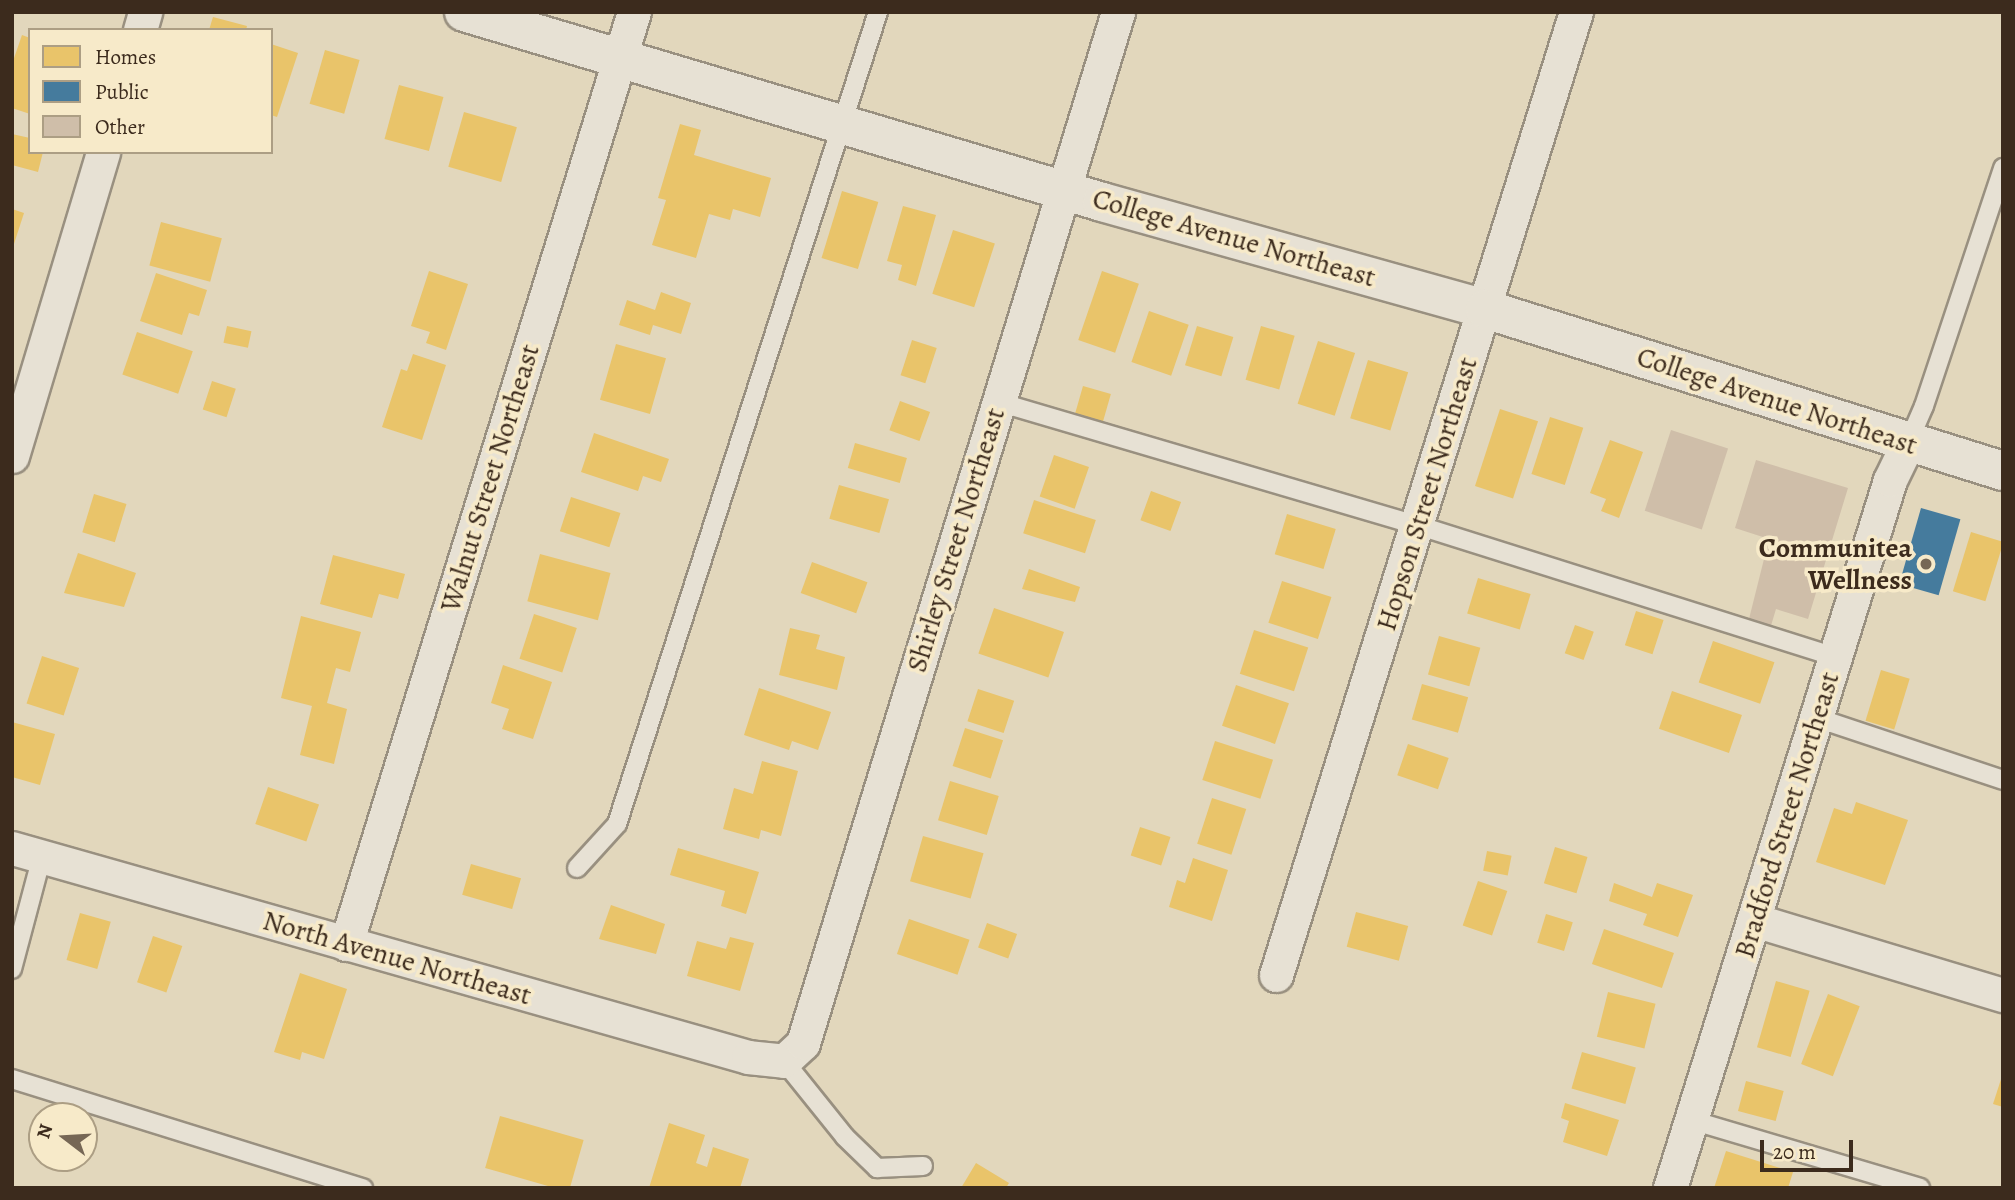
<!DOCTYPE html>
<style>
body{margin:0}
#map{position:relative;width:2015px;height:1200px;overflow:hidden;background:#e2d7bc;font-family:Alegreya,serif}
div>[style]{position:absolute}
.homes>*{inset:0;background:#e9c46a;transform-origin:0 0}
.public>*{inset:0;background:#457b9d;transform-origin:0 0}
.building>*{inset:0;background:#cfbea9;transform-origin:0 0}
.roads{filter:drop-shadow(2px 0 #999080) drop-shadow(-2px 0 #999080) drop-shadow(0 2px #999080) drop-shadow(0 -2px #999080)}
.lane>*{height:18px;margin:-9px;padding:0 9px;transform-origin:9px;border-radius:9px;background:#e7e1d4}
.street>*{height:33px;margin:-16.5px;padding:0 16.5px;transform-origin:16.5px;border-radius:16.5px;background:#e7e1d4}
.secondary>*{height:38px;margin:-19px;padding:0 19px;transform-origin:19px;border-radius:19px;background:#e7e1d4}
.dots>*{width:19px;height:19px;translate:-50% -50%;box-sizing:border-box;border:4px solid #f7eac9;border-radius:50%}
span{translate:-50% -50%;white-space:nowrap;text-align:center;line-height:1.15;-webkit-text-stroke:7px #f7eac9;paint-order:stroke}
.street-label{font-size:28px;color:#3c2b1d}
.poi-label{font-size:28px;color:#3c2b1d;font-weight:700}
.right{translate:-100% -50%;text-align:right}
.frame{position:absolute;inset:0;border:14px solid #3c2b1d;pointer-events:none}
.legend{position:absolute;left:28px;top:28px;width:245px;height:126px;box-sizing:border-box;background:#f7eac9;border:2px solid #ac9e84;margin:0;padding:9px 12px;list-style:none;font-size:21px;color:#3c2b1d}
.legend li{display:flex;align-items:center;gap:14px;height:35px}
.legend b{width:35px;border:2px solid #ac9e84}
.north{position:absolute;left:28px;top:1102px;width:70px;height:70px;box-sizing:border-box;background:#f7eac9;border:2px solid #ac9e84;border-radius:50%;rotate:287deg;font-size:19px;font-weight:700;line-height:28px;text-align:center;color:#3c2b1d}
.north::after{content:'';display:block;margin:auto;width:24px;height:32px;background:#766755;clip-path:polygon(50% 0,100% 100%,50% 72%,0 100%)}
.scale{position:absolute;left:1760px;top:1140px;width:93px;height:32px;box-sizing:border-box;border:4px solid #3c2b1d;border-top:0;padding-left:9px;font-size:21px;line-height:24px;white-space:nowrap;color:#3c2b1d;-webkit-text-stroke:5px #f7eac9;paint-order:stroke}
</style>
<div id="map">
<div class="homes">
<i style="clip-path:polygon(213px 17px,247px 26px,246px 30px,209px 30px)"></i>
<i style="clip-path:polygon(22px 35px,30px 38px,30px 114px,12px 108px,12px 64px)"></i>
<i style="clip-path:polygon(271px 44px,298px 53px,277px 117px,271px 115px)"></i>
<i style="left:325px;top:50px;width:36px;height:56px;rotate:16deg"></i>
<i style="left:399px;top:85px;width:46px;height:56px;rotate:15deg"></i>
<i style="left:464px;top:112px;width:55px;height:57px;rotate:16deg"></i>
<i style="clip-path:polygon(680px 124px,701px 130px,694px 155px,771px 178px,760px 217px,733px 209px,730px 220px,709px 214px,696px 258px,652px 245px,666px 200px,658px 198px)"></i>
<i style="clip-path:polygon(12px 134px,30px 138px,30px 152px,43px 152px,38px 172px,12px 165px)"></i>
<i style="left:842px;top:191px;width:38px;height:70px;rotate:17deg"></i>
<i style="clip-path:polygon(903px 206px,936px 215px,916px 286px,898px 280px,902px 265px,887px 261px)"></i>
<i style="clip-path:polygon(12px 209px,24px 213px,13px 247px,12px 247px)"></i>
<i style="left:161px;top:222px;width:63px;height:45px;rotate:15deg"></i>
<i style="left:953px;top:230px;width:44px;height:67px;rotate:18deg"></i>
<i style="clip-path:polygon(429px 271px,468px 284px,446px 350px,426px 343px,430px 332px,411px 326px)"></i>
<i style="left:1102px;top:271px;width:39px;height:73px;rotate:19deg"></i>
<i style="clip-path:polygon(156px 273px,207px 290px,199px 316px,189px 313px,182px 335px,140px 321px)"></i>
<i style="clip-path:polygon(661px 292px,691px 303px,681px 334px,653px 325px,650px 335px,619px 325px,627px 300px,655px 310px)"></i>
<i style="left:1149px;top:311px;width:42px;height:54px;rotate:19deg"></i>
<i style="left:227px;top:326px;width:25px;height:17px;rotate:12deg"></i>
<i style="left:1197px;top:326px;width:38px;height:41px;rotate:17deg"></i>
<i style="left:1261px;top:326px;width:35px;height:56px;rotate:16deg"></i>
<i style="left:137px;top:332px;width:59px;height:45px;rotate:19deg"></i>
<i style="left:912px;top:340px;width:26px;height:37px;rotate:18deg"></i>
<i style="left:1318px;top:341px;width:39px;height:66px;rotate:18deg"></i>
<i style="left:616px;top:344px;width:52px;height:58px;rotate:16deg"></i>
<i style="clip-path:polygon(413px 354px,446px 365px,422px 440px,382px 427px,401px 369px,407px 371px)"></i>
<i style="left:1368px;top:360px;width:42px;height:61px;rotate:17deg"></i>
<i style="left:212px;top:381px;width:25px;height:30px;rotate:18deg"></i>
<i style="left:1083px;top:386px;width:29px;height:32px;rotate:16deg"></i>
<i style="left:900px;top:401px;width:32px;height:31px;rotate:20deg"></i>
<i style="left:1500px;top:409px;width:40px;height:81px;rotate:18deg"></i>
<i style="left:1550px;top:417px;width:35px;height:60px;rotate:18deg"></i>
<i style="clip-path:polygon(594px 433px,669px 459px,661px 482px,643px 476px,638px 491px,581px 472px)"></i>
<i style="clip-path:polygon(1610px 440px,1643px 452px,1619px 518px,1601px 511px,1606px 499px,1590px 493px)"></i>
<i style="left:855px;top:443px;width:54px;height:26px;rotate:16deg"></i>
<i style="left:1054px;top:455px;width:37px;height:44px;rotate:19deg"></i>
<i style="left:839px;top:485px;width:52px;height:35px;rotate:16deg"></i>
<i style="left:1151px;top:491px;width:32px;height:31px;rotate:20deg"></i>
<i style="left:94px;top:494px;width:34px;height:40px;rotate:17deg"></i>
<i style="left:571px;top:497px;width:52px;height:36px;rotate:18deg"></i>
<i style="left:1034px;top:500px;width:65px;height:35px;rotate:18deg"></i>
<i style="left:1287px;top:514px;width:51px;height:42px;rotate:17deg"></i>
<i style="left:1971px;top:532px;width:34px;height:62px;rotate:17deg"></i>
<i style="clip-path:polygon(78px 553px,136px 573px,124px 607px,64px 593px)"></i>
<i style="left:540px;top:554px;width:73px;height:49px;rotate:15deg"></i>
<i style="clip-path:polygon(333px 555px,405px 574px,398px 599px,379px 594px,372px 618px,320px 604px)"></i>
<i style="left:812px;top:562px;width:59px;height:33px;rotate:20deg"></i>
<i style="clip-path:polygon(1029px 569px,1080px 587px,1075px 602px,1022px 589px)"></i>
<i style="left:1478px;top:578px;width:55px;height:37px;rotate:17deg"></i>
<i style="left:1282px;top:581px;width:52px;height:44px;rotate:18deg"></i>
<i style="left:994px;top:608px;width:74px;height:48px;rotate:19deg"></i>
<i style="left:1636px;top:611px;width:29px;height:36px;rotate:18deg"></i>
<i style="left:534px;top:614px;width:45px;height:47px;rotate:18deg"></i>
<i style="clip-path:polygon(301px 616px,361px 632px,350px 672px,336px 668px,327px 703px,347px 709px,334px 764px,300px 755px,312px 706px,281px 698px)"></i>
<i style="left:1575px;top:625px;width:20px;height:30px;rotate:20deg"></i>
<i style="clip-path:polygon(790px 628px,820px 635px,816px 649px,845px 657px,837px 690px,779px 675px)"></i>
<i style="left:1254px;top:630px;width:57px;height:46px;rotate:18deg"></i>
<i style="left:1439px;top:636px;width:43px;height:40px;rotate:16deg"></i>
<i style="left:1713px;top:641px;width:65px;height:44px;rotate:19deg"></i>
<i style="left:42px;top:656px;width:39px;height:50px;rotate:18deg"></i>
<i style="clip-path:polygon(503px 665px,552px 682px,533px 739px,502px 729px,509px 709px,491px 703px)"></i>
<i style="left:1881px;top:670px;width:30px;height:53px;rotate:17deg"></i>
<i style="left:1422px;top:684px;width:48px;height:37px;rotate:16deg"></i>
<i style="left:1236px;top:685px;width:56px;height:43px;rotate:19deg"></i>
<i style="clip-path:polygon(759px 688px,831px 712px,818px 750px,792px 741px,789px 750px,744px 735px)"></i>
<i style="left:978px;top:689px;width:38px;height:34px;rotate:18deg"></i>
<i style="left:1672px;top:691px;width:74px;height:40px;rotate:19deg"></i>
<i style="clip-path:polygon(12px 722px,55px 734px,40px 785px,12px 777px)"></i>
<i style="left:965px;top:728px;width:40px;height:40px;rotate:18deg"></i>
<i style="left:1215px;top:741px;width:61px;height:41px;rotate:18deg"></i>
<i style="left:1408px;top:744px;width:43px;height:33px;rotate:19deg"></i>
<i style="clip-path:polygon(762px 761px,798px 771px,781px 836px,761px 830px,759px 839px,723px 829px,734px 788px,753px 794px)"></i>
<i style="left:950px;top:781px;width:51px;height:41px;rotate:17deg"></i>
<i style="left:268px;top:787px;width:54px;height:39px;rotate:19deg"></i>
<i style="left:1212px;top:798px;width:36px;height:48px;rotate:18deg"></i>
<i style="clip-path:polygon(1856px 802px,1908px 820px,1885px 885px,1816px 862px,1834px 808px,1852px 814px)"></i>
<i style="left:1140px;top:827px;width:32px;height:30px;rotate:18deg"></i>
<i style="left:923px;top:836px;width:63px;height:47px;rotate:16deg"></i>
<i style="left:1555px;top:847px;width:34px;height:38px;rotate:17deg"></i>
<i style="clip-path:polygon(678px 848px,759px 872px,746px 914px,721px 906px,725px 891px,670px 875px)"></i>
<i style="left:1487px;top:851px;width:25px;height:20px;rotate:11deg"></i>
<i style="clip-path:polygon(1193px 858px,1228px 870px,1212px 921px,1169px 907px,1177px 880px,1185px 883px)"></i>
<i style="left:471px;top:864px;width:52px;height:32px;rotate:16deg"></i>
<i style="left:1478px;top:881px;width:31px;height:47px;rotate:19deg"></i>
<i style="clip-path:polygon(1614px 883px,1652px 897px,1657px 883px,1693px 895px,1678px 937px,1643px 925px,1647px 914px,1609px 901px)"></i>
<i style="clip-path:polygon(611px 905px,665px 924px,656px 954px,599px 939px)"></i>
<i style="left:1356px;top:912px;width:54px;height:36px;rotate:15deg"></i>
<i style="left:80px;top:913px;width:32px;height:49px;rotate:16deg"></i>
<i style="left:1546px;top:914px;width:28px;height:30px;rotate:17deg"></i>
<i style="left:909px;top:919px;width:64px;height:37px;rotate:19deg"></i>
<i style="left:987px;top:923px;width:32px;height:26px;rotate:20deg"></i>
<i style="left:1604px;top:929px;width:74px;height:37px;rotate:19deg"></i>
<i style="left:153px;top:936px;width:31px;height:49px;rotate:19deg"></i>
<i style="clip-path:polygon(730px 937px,754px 943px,740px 991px,687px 976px,697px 941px,726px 949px)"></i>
<i style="clip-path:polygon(300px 973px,347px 989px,324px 1059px,302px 1052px,300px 1060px,274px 1052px)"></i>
<i style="left:1776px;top:981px;width:35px;height:69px;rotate:16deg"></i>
<i style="left:1608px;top:992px;width:49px;height:46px;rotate:14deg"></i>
<i style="left:1828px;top:994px;width:34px;height:75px;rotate:21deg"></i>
<i style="left:1582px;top:1052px;width:56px;height:38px;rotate:16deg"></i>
<i style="clip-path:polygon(2003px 1073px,2003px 1107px,1993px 1104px)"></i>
<i style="left:1746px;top:1081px;width:39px;height:31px;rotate:15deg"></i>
<i style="clip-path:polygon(1565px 1103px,1619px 1120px,1607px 1156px,1563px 1142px,1569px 1121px,1561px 1118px)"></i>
<i style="left:500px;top:1116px;width:87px;height:54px;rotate:16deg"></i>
<i style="clip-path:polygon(669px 1123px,705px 1135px,696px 1163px,707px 1167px,713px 1147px,749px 1159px,740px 1188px,649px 1188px)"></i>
<i style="clip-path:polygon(1726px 1151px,1793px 1172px,1788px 1188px,1714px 1188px)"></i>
<i style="clip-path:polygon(976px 1163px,1009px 1183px,1006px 1188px,961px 1188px)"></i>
</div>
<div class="public">
<i style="left:1921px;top:508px;width:41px;height:79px;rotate:16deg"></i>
</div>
<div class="building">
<i style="left:1671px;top:430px;width:60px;height:85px;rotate:18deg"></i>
<i style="clip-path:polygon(1756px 460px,1848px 488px,1808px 619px,1776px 609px,1770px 629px,1748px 623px,1769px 539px,1735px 528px)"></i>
</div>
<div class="roads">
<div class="lane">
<i style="left:998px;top:402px;width:437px;rotate:16.4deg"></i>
<i style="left:1417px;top:525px;width:439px;rotate:17.5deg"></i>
<i style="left:1908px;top:443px;width:40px;rotate:-66.6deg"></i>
<i style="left:1924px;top:406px;width:251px;rotate:-71.6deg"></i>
<i style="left:1817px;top:718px;width:196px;rotate:18.4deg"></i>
<i style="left:577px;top:868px;width:59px;rotate:-47.7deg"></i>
<i style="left:617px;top:824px;width:853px;rotate:-72.18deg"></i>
<i style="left:12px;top:969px;width:117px;rotate:-75.1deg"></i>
<i style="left:784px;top:1061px;width:97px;rotate:51.2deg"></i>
<i style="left:845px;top:1137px;width:45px;rotate:44.1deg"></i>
<i style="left:877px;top:1168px;width:46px;rotate:-2.5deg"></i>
<i style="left:12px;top:1079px;width:368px;rotate:17.3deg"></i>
<i style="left:1691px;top:1120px;width:239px;rotate:16.5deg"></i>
</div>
<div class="street">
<i style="left:140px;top:30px;width:19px;rotate:-74deg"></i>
<i style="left:12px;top:456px;width:317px;rotate:-73.3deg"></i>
<i style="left:12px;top:848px;width:765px;rotate:15.85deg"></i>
<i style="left:748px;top:1057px;width:36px;rotate:6deg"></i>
<i style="left:784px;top:1061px;width:26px;rotate:-43deg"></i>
<i style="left:803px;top:1043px;width:1078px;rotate:-73.01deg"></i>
<i style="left:1754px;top:920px;width:260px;rotate:16.8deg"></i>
<i style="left:346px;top:944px;width:975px;rotate:-72.83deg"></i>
<i style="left:1276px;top:975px;width:1009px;rotate:-72.7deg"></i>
<i style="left:1670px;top:1188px;width:741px;rotate:-72.74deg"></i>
<i style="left:1890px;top:480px;width:41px;rotate:-64.1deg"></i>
</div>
<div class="secondary">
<i style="left:464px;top:12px;width:666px;rotate:16.58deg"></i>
<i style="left:1102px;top:202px;width:398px;rotate:15.6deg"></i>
<i style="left:1485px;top:309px;width:543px;rotate:17.37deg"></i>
</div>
</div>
<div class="dots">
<i style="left:1926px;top:564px;background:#766755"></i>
</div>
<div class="street-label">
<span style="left:1234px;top:238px;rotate:16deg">College Avenue Northeast</span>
<span style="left:1777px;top:401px;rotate:18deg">College Avenue Northeast</span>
<span style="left:490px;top:478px;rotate:-73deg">Walnut Street Northeast</span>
<span style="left:1427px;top:494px;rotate:-73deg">Hopson Street Northeast</span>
<span style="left:956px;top:540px;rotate:-73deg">Shirley Street Northeast</span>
<span style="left:1787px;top:815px;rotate:-73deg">Bradford Street Northeast</span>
<span style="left:397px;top:958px;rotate:16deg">North Avenue Northeast</span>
</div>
<div class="poi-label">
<span class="right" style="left:1912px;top:564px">Communitea<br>Wellness</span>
</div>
<div class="frame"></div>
<ul class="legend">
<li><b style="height:19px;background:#e9c46a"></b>Homes</li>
<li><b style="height:19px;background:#457b9d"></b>Public</li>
<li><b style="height:19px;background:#cfbea9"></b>Other</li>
</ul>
<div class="north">N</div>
<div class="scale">20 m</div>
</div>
